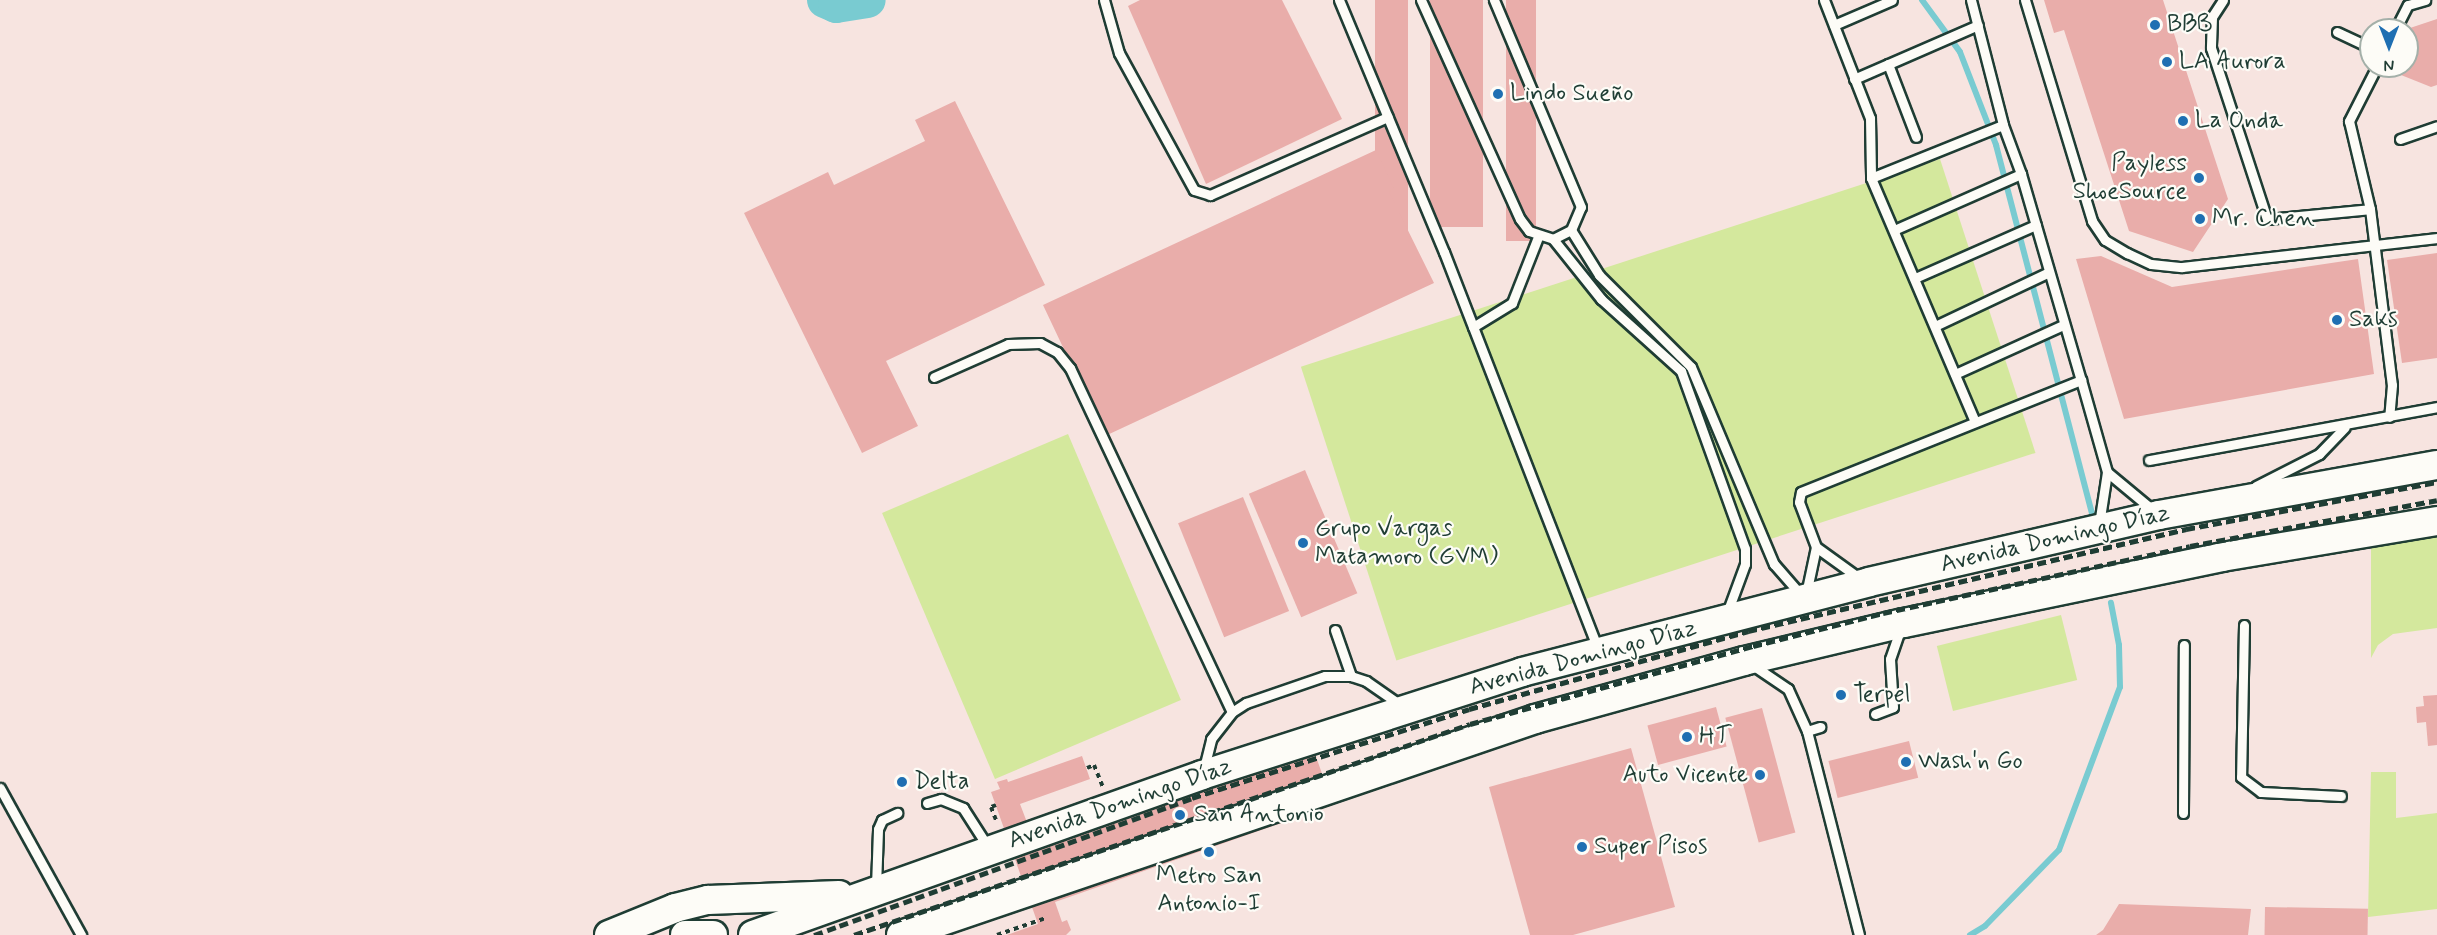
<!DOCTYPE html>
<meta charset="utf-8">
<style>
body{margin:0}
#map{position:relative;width:2437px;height:935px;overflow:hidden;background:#f7e4e0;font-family:Mynerve,sans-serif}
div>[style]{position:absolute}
.green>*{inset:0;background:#d4e89d;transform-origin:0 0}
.stream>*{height:6px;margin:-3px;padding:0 3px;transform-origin:3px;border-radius:3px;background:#79cbd1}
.river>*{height:36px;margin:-18px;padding:0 18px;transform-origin:18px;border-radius:18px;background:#79cbd1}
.building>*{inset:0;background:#e9adaa;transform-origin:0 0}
.path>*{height:4px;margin-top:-2px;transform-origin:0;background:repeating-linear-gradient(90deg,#1f3d34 0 4.5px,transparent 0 9px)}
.roads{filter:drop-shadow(2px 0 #1f3d34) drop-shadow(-2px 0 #1f3d34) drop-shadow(0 2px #1f3d34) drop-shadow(0 -2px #1f3d34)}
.lane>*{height:9px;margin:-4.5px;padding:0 4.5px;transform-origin:4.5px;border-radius:4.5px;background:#fdfcf7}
.primary>*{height:28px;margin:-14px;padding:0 14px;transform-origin:14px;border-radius:14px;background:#fdfcf7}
.rail>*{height:4.5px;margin-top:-2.25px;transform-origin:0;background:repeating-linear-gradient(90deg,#1f3d34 0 9px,transparent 0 13.5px)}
.dots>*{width:16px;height:16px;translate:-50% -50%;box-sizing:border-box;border:3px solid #fdfcf7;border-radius:50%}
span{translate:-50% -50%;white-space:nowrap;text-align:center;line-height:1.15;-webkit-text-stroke:4.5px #fdfcf7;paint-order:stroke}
.poi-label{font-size:24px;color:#1f3d34}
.left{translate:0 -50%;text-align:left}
.right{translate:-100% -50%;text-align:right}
.street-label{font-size:24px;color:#1f3d34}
.north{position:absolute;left:2359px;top:18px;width:60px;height:60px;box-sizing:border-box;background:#fdfcf7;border:2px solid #a4b0a9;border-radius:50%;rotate:180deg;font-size:16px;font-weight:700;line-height:24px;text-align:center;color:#1f3d34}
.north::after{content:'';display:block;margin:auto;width:21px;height:27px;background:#1f6fb2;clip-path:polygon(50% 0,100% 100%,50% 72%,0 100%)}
</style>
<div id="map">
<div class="green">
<i style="left:1940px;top:159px;width:309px;height:672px;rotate:72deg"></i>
<i style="left:1068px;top:434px;width:289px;height:202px;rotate:67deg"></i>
<i style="clip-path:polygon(2437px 536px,2437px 628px,2393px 634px,2378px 645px,2371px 658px,2371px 545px)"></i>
<i style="left:2061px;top:615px;width:67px;height:128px;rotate:76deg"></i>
<i style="clip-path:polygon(2371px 772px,2396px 772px,2396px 818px,2437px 813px,2437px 909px,2368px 917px)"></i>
</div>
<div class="stream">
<i style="left:1922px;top:0;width:64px;rotate:53.8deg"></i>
<i style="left:1960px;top:52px;width:100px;rotate:68.8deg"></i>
<i style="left:1996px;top:145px;width:384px;rotate:75.4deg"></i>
<i style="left:1970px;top:935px;width:17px;rotate:-31deg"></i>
<i style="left:1985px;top:926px;width:106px;rotate:-45.8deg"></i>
<i style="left:2059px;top:850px;width:174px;rotate:-69.5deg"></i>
<i style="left:2120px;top:687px;width:42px;rotate:-91.4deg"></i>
<i style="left:2119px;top:645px;width:43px;rotate:-100.8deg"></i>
</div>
<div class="river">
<i style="left:825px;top:0;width:12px;rotate:24deg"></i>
<i style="left:836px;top:5px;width:32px;rotate:-9deg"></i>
</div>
<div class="building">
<i style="clip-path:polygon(1140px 0,1282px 0,1342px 119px,1206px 184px,1128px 6px)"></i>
<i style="left:1375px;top:0;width:33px;height:277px"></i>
<i style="left:1430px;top:0;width:53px;height:227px"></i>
<i style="left:1506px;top:0;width:30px;height:241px"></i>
<i style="clip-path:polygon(2044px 0,2163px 0,2228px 199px,2193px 252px,2129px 231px,2064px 30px,2054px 33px)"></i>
<i style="clip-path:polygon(2437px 19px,2437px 85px,2431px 87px,2391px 71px,2393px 66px,2407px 66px,2410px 28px)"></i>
<i style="clip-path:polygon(955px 101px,1045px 285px,886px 361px,918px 426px,862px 453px,744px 213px,828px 172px,834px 185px,925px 141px,915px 120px)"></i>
<i style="clip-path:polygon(1376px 150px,1394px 189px,1389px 192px,1434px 283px,1105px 436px,1043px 305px)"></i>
<i style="clip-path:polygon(2437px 253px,2437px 358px,2402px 363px,2387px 260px)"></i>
<i style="clip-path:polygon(2101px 256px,2172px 287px,2358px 259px,2374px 374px,2124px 419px,2076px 259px)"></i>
<i style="left:1305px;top:470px;width:134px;height:61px;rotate:67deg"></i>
<i style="left:1243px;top:497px;width:123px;height:70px;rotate:68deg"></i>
<i style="clip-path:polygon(2437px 695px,2437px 745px,2428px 746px,2426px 722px,2417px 723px,2416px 707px,2424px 706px,2423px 696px)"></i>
<i style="left:1716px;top:707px;width:41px;height:71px;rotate:75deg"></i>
<i style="left:1762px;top:708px;width:129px;height:38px;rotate:75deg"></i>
<i style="clip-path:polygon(1306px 728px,1333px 805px,1055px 902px,1062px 922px,1067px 920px,1071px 930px,1066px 935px,1007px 935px,1038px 924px,991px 792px,1000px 789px,997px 782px,1007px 779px,1008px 782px,1082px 756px,1090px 779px,1020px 804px,1028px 825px)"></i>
<i style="left:1909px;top:741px;width:38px;height:83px;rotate:76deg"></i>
<i style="clip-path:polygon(1631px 748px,1675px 907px,1573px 935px,1530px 935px,1489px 787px)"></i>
<i style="clip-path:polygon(2119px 904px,2251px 909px,2248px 935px,2096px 935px,2103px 930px)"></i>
<i style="left:2265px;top:907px;width:103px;height:28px;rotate:1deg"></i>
</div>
<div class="path">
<i style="left:1087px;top:768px;width:8px;rotate:-23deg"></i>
<i style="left:1094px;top:765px;width:24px;rotate:68deg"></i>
<i style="left:996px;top:805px;width:5px;rotate:158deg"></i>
<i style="left:991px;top:807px;width:17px;rotate:69deg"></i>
<i style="left:997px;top:935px;width:52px;rotate:-19.1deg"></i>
</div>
<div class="roads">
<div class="lane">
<i style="left:1104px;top:0;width:55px;rotate:74.2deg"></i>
<i style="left:1119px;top:53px;width:156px;rotate:61.3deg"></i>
<i style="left:1194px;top:190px;width:17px;rotate:17deg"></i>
<i style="left:1210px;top:195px;width:194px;rotate:-23.7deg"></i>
<i style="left:1339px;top:0;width:273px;rotate:67.4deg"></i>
<i style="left:1444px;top:252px;width:427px;rotate:68.8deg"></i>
<i style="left:1421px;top:0;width:240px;rotate:65.7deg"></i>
<i style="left:1520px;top:219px;width:15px;rotate:53deg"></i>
<i style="left:1529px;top:231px;width:25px;rotate:18deg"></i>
<i style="left:1553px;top:239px;width:20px;rotate:-27deg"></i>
<i style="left:1571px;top:230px;width:25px;rotate:-67deg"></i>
<i style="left:1581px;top:207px;width:225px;rotate:-112.8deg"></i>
<i style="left:1824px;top:0;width:127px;rotate:68.7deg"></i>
<i style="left:1870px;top:118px;width:60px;rotate:89deg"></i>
<i style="left:1871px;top:178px;width:265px;rotate:66.9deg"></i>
<i style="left:1971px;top:0;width:129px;rotate:75.6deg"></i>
<i style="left:2003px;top:125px;width:52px;rotate:69.8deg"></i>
<i style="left:2021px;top:174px;width:215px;rotate:73.8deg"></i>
<i style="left:2025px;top:0;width:231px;rotate:73.1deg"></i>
<i style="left:2092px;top:221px;width:23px;rotate:56deg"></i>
<i style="left:2105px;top:240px;width:26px;rotate:31deg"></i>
<i style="left:2127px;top:253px;width:26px;rotate:25deg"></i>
<i style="left:2151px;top:264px;width:31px;rotate:6deg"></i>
<i style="left:2182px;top:267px;width:257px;rotate:-6.5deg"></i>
<i style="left:2223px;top:0;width:20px;rotate:123deg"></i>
<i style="left:2212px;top:17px;width:31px;rotate:92deg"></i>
<i style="left:2211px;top:48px;width:180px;rotate:71.9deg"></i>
<i style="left:2267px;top:219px;width:103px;rotate:-5.5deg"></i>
<i style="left:1834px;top:25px;width:63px;rotate:-23.3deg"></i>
<i style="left:2395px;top:30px;width:28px;rotate:-63deg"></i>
<i style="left:2408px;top:5px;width:18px;rotate:-16deg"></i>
<i style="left:2337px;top:32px;width:38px;rotate:25deg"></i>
<i style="left:1888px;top:64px;width:78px;rotate:69deg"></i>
<i style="left:2377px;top:66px;width:62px;rotate:117deg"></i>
<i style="left:2349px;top:121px;width:90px;rotate:76.6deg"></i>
<i style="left:2370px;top:209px;width:177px;rotate:82.9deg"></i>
<i style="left:2392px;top:385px;width:32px;rotate:95deg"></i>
<i style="left:1854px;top:79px;width:135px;rotate:-23.5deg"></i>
<i style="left:2400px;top:139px;width:39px;rotate:-19deg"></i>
<i style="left:1871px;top:178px;width:142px;rotate:-21.9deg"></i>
<i style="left:1571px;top:230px;width:53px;rotate:58.1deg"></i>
<i style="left:1599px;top:275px;width:130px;rotate:45deg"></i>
<i style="left:1691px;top:367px;width:214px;rotate:67.2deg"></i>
<i style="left:1774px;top:564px;width:41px;rotate:48.9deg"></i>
<i style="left:1894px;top:230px;width:139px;rotate:-23.8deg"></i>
<i style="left:1553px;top:239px;width:77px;rotate:51.3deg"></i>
<i style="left:1601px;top:299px;width:108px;rotate:42deg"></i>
<i style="left:1681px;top:371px;width:189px;rotate:70.2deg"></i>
<i style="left:1745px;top:549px;width:15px;rotate:90deg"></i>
<i style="left:1745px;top:564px;width:52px;rotate:110.2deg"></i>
<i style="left:1915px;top:278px;width:132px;rotate:-23.7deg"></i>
<i style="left:1935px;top:326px;width:126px;rotate:-25.3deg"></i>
<i style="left:1473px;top:327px;width:46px;rotate:-31.6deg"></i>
<i style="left:1512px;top:303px;width:71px;rotate:-68.5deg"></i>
<i style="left:1955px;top:374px;width:119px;rotate:-24.4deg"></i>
<i style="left:934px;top:377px;width:81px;rotate:-24deg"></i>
<i style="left:1008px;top:344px;width:32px;rotate:-2deg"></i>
<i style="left:1040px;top:343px;width:19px;rotate:28deg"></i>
<i style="left:1057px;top:352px;width:21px;rotate:51deg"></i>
<i style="left:1070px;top:368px;width:380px;rotate:64.8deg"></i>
<i style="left:2149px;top:460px;width:293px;rotate:-10.4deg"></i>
<i style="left:2107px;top:472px;width:61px;rotate:39.7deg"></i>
<i style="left:2256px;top:486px;width:71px;rotate:-26.9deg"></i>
<i style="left:2319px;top:454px;width:37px;rotate:-46deg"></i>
<i style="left:1859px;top:578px;width:53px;rotate:-144.2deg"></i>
<i style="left:1816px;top:547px;width:48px;rotate:-110.7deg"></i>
<i style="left:1799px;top:502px;width:10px;rotate:-79deg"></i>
<i style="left:1801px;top:492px;width:302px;rotate:-21.8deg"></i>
<i style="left:2081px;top:380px;width:96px;rotate:74.2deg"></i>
<i style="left:2107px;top:472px;width:53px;rotate:98.7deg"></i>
<i style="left:1806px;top:594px;width:48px;rotate:-78deg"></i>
<i style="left:2244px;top:625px;width:152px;rotate:91.1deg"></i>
<i style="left:2241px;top:777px;width:25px;rotate:37deg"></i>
<i style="left:2261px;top:792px;width:80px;rotate:2.9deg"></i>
<i style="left:1335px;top:630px;width:49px;rotate:70.8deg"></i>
<i style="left:1754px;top:666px;width:41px;rotate:34.1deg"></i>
<i style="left:1788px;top:689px;width:46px;rotate:65.7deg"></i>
<i style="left:1807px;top:731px;width:14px;rotate:-17deg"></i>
<i style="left:1875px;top:714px;width:19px;rotate:-21deg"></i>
<i style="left:1893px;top:707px;width:48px;rotate:-93.6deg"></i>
<i style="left:1890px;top:659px;width:31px;rotate:-71deg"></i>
<i style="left:1807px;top:731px;width:211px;rotate:75.7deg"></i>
<i style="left:1204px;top:768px;width:30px;rotate:-76deg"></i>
<i style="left:1211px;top:739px;width:34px;rotate:-52deg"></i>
<i style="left:1232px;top:712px;width:17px;rotate:-33deg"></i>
<i style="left:1246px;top:703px;width:83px;rotate:-18.9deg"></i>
<i style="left:1325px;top:676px;width:26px"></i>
<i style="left:1351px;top:676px;width:16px;rotate:18deg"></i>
<i style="left:1366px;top:681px;width:44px;rotate:34.8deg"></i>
<i style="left:0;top:788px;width:168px;rotate:61.1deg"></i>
<i style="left:927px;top:803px;width:15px;rotate:-16deg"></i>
<i style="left:941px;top:799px;width:24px;rotate:22deg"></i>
<i style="left:963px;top:808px;width:46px;rotate:57.3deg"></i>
<i style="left:2183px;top:813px;width:168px;rotate:-89.7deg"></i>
<i style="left:876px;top:887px;width:58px;rotate:-88deg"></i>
<i style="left:878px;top:829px;width:10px;rotate:-66deg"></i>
<i style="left:882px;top:820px;width:17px;rotate:-25deg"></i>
</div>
<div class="primary">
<i style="left:609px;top:935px;width:71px;rotate:-22.2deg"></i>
<i style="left:675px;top:908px;width:34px;rotate:-14deg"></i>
<i style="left:708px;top:900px;width:131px;rotate:-2.2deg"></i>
<i style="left:685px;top:935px;width:28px"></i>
<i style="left:753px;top:935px;width:477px;rotate:-19.6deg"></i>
<i style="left:1202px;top:775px;width:336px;rotate:-17.8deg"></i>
<i style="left:1522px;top:672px;width:358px;rotate:-14.5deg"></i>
<i style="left:1869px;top:582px;width:298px;rotate:-13deg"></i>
<i style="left:2159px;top:515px;width:282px;rotate:-10.2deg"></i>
<i style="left:901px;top:935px;width:670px;rotate:-18.81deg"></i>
<i style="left:1535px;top:719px;width:217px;rotate:-15.5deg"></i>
<i style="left:1744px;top:661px;width:164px;rotate:-13.4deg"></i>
<i style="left:1904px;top:623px;width:325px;rotate:-11.7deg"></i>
<i style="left:2222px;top:557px;width:218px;rotate:-9.5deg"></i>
</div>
</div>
<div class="rail">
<i style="left:814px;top:935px;width:402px;rotate:-19.9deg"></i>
<i style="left:1192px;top:798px;width:291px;rotate:-17.8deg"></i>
<i style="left:1469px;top:709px;width:290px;rotate:-15.6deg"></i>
<i style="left:1748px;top:631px;width:450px;rotate:-13.1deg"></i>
<i style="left:2186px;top:529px;width:255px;rotate:-10.6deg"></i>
<i style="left:854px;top:935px;width:651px;rotate:-18.91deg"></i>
<i style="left:1470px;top:724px;width:294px;rotate:-15.4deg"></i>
<i style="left:1753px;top:646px;width:134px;rotate:-14.2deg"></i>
<i style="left:1883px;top:613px;width:314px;rotate:-12.3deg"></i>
<i style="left:2190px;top:546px;width:251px;rotate:-10.5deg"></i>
</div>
<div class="dots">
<i style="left:2155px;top:25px;background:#1f6fb2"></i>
<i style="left:2167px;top:62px;background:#1f6fb2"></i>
<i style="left:1498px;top:94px;background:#1f6fb2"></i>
<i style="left:2183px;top:121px;background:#1f6fb2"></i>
<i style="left:2199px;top:178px;background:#1f6fb2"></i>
<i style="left:2200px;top:219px;background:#1f6fb2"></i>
<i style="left:2337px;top:320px;background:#1f6fb2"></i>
<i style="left:1303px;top:543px;background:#1f6fb2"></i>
<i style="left:1841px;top:695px;background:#1f6fb2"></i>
<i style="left:1687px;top:737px;background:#1f6fb2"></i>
<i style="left:1906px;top:762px;background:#1f6fb2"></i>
<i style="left:1760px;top:775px;background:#1f6fb2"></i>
<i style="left:902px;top:782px;background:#1f6fb2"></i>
<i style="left:1180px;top:815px;background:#1f6fb2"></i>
<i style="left:1582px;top:847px;background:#1f6fb2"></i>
<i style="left:1209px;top:852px;background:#1f6fb2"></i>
</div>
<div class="poi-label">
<span class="left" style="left:2167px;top:25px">BBB</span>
<span class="left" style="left:2179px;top:62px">LA Aurora</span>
<span class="left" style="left:1510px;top:94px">Lindo Sueño</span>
<span class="left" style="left:2195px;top:121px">La Onda</span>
<span class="right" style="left:2187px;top:178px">Payless<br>ShoeSource</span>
<span class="left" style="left:2212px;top:219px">Mr. Chen</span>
<span class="left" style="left:2349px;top:320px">Saks</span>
<span class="left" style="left:1315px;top:543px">Grupo Vargas<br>Matamoro (GVM)</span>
<span class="left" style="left:1853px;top:695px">Terpel</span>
<span class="left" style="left:1699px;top:737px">HT</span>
<span class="left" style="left:1918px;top:762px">Wash'n Go</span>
<span class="right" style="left:1748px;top:775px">Auto Vicente</span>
<span class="left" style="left:914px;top:782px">Delta</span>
<span class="left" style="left:1194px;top:815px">San Antonio</span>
<span class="left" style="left:1594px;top:847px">Super Pisos</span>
<span style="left:1209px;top:890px">Metro San<br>Antonio-I</span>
</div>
<div class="street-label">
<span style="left:2055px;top:539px;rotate:-13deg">Avenida Domingo Díaz</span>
<span style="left:1583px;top:658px;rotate:-15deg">Avenida Domingo Díaz</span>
<span style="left:1120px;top:804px;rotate:-19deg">Avenida Domingo Díaz</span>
</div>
<div class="north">N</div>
</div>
